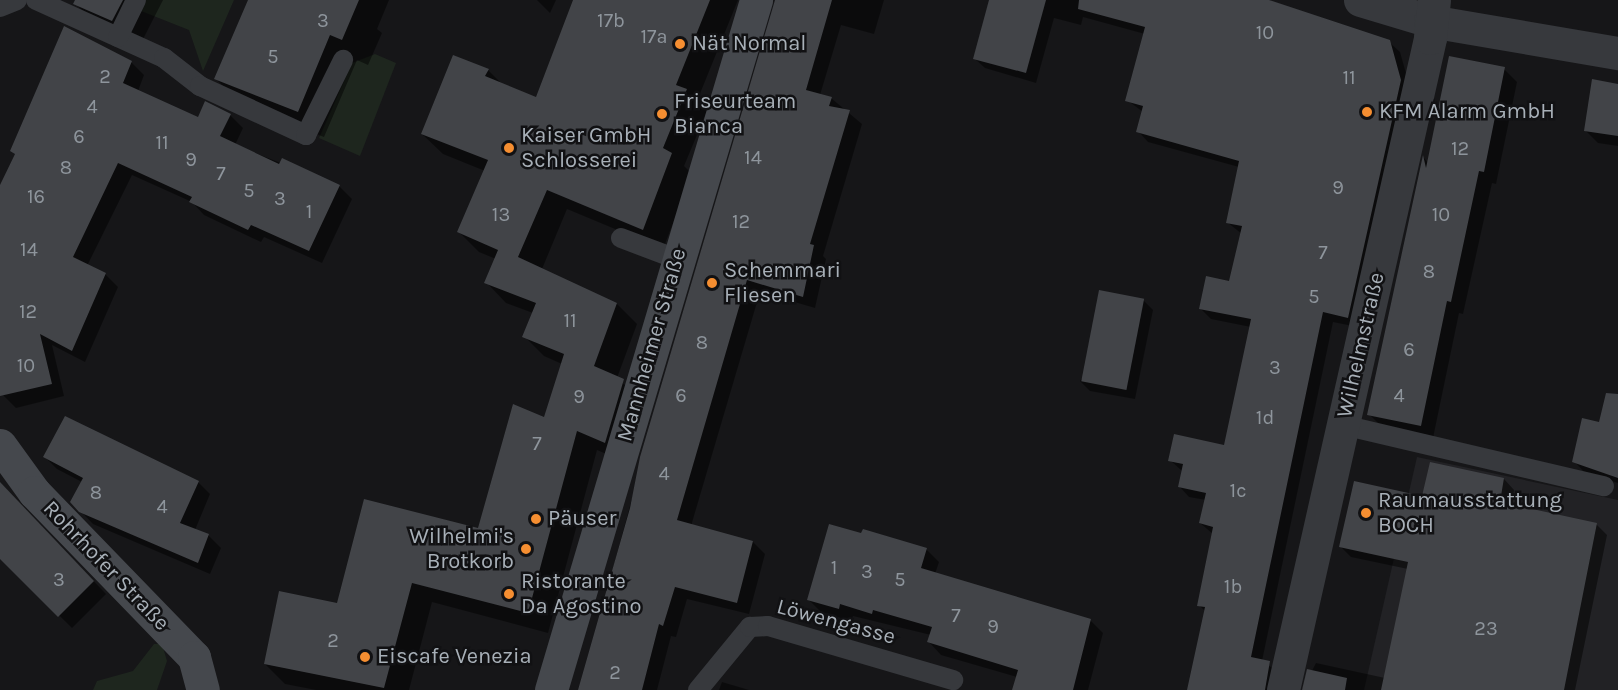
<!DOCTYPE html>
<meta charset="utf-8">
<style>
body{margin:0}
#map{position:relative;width:1618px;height:690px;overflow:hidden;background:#161618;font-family:Karla,sans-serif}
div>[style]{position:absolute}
.built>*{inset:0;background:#222225}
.green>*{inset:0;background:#1e261e}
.shadow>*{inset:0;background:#0007}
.building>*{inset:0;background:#424448;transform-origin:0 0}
.service>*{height:20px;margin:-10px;padding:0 10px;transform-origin:10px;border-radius:10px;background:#37393d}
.minor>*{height:33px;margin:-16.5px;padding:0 16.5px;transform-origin:16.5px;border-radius:16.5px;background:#37393d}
.secondary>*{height:33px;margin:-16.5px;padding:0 16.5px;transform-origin:16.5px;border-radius:16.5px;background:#45484d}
.dots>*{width:16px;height:16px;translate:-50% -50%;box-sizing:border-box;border:3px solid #111113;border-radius:50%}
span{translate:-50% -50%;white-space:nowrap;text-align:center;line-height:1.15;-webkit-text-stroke:5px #111113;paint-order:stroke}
.number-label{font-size:20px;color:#8e959c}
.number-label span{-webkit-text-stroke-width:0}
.poi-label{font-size:22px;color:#a8b0b8}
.left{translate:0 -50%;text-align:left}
.right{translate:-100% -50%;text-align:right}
.street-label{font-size:22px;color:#a8b0b8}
</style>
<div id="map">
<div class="built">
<i style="clip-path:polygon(1417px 457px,1618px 500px,1618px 690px,1364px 690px)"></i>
</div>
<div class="green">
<i style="clip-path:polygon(146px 0,234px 0,203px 71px,189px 30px,141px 11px)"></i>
<i style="clip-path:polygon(375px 54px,396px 63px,360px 156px,319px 138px,352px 63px)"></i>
<i style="clip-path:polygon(154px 644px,162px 644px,167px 661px,157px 690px,93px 690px,97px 681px,133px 671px)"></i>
</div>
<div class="shadow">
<i style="clip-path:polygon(76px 0,163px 0,139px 47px,101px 30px,75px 3px)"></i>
<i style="clip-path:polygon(256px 0,389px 0,377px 29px,382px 33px,368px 65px,357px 60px,324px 137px,242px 105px,216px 79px)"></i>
<i style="clip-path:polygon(537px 0,556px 0,550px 13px)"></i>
<i style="clip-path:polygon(574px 0,738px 0,697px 101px,707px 111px,684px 166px,692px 174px,663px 249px,567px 209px,542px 269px,617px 304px,637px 324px,617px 378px,643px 401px,625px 462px,597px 450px,548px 633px,432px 602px,409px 690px,316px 690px,285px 684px,265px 664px,338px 604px,479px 530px,545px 419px,562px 364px,544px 356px,524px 336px,533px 313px,506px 303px,486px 282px,496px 259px,479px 252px,459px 232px,485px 171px,443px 154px,422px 134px,488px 70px,503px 85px,537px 99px)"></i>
<i style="clip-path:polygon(777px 0,884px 0,874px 34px,841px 25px,820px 95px,831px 98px,862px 124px,823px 256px,826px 259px,815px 308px,760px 292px,691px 526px,753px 542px,765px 554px,749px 614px,687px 599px,676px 637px,671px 636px,657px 690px,580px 690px,643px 458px)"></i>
<i style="clip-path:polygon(990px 0,1252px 0,1389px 42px,1400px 52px,1411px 91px,1358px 327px,1333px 322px,1262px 661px,1280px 673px,1277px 690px,1188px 690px,1205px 611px,1199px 605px,1213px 534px,1200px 523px,1206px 500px,1189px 497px,1179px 486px,1182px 471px,1170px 460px,1225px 446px,1251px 327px,1211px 319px,1201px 309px,1230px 283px,1242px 234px,1227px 222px,1239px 167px,1148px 142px,1138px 131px,1143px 112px,1127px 100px,1145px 34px,1083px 17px,1081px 25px,1054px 18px,1036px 83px,985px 68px,974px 58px)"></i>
<i style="clip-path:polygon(131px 62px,144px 75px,138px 91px,198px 119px,230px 115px,243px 128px,235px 145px,339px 186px,352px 199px,322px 263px,264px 237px,261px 242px,204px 215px,192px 202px,132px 175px,87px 266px,105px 274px,118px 287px,85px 362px,52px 345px,64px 396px,16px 408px,3px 395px,0 386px,0 188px,16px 155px,12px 151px)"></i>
<i style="clip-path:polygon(1504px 69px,1517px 82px,1496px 184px,1492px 183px,1463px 314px,1459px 313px,1433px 438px,1382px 427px,1369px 414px,1424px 158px,1429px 164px)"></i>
<i style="clip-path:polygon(1618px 85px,1618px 146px,1598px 143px,1585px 130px)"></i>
<i style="clip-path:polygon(1143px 300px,1153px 310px,1135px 399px,1090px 391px,1080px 381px)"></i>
<i style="clip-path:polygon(1618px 428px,1618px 483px,1585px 473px,1574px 461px)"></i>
<i style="clip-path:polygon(45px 457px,198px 482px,210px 494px,195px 530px,208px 535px,221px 548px,210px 574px,93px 524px,72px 502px,82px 482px,57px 469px)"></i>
<i style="clip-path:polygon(1504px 479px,1514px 490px,1511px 506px,1597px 525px,1607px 535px,1575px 690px,1302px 690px,1316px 663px,1385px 678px,1408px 569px,1351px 557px,1341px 547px,1424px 497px)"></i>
<i style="clip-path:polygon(0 504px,23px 507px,106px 594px,72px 628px,0 557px)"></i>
<i style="clip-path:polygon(926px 549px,939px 562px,935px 574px,1090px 620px,1103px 633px,1088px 690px,1014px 690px,1017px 677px,941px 655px,929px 642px,931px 635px,853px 616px,851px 621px,821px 612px,808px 599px)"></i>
<i style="clip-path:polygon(722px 682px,749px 690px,719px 690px)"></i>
</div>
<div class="building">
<i style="clip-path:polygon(75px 0,123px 0,112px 21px,73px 4px)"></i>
<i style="clip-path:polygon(248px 0,359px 0,342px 40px,330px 35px,298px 112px,214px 79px)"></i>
<i style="clip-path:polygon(573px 0,710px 0,676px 85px,687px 89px,663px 148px,672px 153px,643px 230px,547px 190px,518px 257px,617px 303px,594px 366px,624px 379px,605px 443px,577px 431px,528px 613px,412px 583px,384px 688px,264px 664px,279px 591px,337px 603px,364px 499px,478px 528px,513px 404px,544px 417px,564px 354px,522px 337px,536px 303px,484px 283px,498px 250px,457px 232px,488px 160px,421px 134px,453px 55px,489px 69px,485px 76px,536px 97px)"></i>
<i style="clip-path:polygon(775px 0,832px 0,806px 90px,832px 97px,829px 106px,850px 110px,810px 244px,814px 245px,803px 297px,747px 280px,677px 520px,753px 541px,737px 603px,675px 587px,663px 626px,659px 624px,642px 690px,578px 690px,630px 508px,640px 457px)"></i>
<i style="clip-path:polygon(989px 0,1046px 0,1026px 73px,973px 59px)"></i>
<i style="clip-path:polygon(1079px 0,1269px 0,1390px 40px,1401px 80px,1348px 318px,1323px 312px,1251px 657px,1270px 661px,1265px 690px,1187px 690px,1205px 607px,1197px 606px,1213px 527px,1199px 523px,1206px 493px,1178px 487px,1183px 464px,1168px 461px,1174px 434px,1224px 445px,1251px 319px,1199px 309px,1206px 276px,1229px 281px,1242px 226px,1226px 223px,1239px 161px,1136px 132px,1143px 106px,1125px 101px,1145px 27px,1078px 9px)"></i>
<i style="clip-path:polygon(64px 26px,132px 61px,123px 83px,198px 117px,205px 101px,231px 114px,220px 136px,279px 164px,282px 158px,340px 185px,309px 251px,251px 225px,248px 230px,189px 202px,192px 197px,118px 163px,73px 257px,106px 273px,72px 351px,40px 334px,52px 384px,0 396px,0 185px,15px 154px,10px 151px)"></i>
<i style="clip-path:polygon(1449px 56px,1505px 67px,1484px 172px,1479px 171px,1451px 302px,1447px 301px,1421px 426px,1367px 415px,1423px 155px,1426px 168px)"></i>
<i style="clip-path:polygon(1592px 79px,1618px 84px,1618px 136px,1584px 131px)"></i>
<i style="left:1099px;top:290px;width:46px;height:93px;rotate:11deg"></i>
<i style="clip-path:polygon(1606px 393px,1618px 394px,1618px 478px,1572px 462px,1582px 418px,1599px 422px)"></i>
<i style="clip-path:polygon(65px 416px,199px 481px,180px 523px,209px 534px,198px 563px,79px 512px,70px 502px,83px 478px,43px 457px)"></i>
<i style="clip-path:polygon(1430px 462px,1504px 478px,1500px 502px,1597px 523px,1564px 690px,1381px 690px,1408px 562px,1339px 547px,1354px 481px,1422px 496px)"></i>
<i style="clip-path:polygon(0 482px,94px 581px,58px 617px,0 559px)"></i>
<i style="clip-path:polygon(829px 524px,861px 533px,863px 529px,927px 548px,921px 568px,1091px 619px,1073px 690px,1012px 690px,1018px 670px,927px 642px,932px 627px,873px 610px,872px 614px,840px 604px,839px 609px,807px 600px)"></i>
<i style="clip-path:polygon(1307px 669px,1347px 678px,1345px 690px,1302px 690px)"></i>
</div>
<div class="service">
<i style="left:36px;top:0;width:141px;rotate:24.4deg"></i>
<i style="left:164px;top:58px;width:46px;rotate:37.9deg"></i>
<i style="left:200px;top:86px;width:117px;rotate:24.8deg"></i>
<i style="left:306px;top:135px;width:84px;rotate:-63.7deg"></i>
<i style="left:0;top:7px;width:18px;rotate:-22deg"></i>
<i style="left:118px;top:37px;width:41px;rotate:-64.1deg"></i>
<i style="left:621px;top:238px;width:60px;rotate:20.6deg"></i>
<i style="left:1343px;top:425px;width:268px;rotate:13.2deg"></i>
<i style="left:698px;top:690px;width:82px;rotate:-50.5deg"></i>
<i style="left:750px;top:627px;width:18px;rotate:-3deg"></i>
<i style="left:768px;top:626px;width:193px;rotate:16.3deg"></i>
</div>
<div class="minor">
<i style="left:1360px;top:0;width:73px;rotate:16.7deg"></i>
<i style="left:1430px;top:21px;width:191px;rotate:9.7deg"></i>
<i style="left:1283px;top:690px;width:668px;rotate:-77.29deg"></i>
<i style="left:1430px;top:38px;width:38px;rotate:-84deg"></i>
</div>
<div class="secondary">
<i style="left:0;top:445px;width:58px;rotate:54.1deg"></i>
<i style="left:34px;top:492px;width:230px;rotate:45.9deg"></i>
<i style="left:194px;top:657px;width:34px;rotate:75deg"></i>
<i style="left:551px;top:690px;width:720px;rotate:-73.45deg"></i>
</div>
<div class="dots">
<i style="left:680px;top:44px;background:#f58e31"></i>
<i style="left:1367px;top:112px;background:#f58e31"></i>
<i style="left:662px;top:114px;background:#f58e31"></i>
<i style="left:509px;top:148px;background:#f58e31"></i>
<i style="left:712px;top:283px;background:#f58e31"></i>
<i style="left:1366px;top:513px;background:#f58e31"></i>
<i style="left:536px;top:519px;background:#f58e31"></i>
<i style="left:526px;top:549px;background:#f58e31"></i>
<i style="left:509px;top:594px;background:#f58e31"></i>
<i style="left:365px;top:657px;background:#f58e31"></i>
</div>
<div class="number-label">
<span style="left:323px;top:20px">3</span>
<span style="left:611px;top:20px">17b</span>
<span style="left:1265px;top:32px">10</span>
<span style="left:654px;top:36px">17a</span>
<span style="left:273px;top:56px">5</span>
<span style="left:105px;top:76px">2</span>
<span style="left:1349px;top:77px">11</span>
<span style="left:92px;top:106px">4</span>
<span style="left:79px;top:136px">6</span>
<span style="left:162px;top:142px">11</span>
<span style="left:1460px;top:148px">12</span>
<span style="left:753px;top:157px">14</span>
<span style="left:191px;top:159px">9</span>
<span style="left:66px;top:167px">8</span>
<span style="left:221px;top:173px">7</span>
<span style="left:1338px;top:187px">9</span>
<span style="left:249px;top:190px">5</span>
<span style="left:36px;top:196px">16</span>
<span style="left:280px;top:198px">3</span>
<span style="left:309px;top:211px">1</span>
<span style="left:501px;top:214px">13</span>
<span style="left:1441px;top:214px">10</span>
<span style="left:741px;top:221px">12</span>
<span style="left:29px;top:249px">14</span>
<span style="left:1323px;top:252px">7</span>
<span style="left:1429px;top:271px">8</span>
<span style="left:1314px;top:296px">5</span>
<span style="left:28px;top:311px">12</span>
<span style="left:570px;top:320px">11</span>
<span style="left:702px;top:342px">8</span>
<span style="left:1409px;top:349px">6</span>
<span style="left:26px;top:365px">10</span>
<span style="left:1275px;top:367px">3</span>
<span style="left:681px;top:395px">6</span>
<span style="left:1399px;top:395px">4</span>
<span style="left:579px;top:396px">9</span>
<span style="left:1265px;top:417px">1d</span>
<span style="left:537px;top:443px">7</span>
<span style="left:664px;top:473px">4</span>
<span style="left:1238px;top:490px">1c</span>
<span style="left:96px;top:492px">8</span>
<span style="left:162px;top:506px">4</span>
<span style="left:834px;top:567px">1</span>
<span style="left:867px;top:571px">3</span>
<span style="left:59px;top:579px">3</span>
<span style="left:900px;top:579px">5</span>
<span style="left:1233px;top:586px">1b</span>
<span style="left:956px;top:615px">7</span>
<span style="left:993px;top:626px">9</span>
<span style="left:1486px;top:628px">23</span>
<span style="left:333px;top:640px">2</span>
<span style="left:615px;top:672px">2</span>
</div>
<div class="poi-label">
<span class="left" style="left:692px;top:44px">Nät Normal</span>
<span class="left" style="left:674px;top:114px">Friseurteam<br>Bianca</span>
<span class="left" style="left:1379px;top:112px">KFM Alarm GmbH</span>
<span class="left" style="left:521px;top:148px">Kaiser GmbH<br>Schlosserei</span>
<span class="left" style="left:724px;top:283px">Schemmari<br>Fliesen</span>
<span class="left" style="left:1378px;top:513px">Raumausstattung<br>BOCH</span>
<span class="left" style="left:548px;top:519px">Päuser</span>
<span class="right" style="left:514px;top:549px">Wilhelmi's<br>Brotkorb</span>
<span class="left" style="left:521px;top:594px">Ristorante<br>Da Agostino</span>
<span class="left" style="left:377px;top:657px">Eiscafe Venezia</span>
</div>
<div class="street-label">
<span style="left:652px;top:345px;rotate:-74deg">Mannheimer Straße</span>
<span style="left:1361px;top:345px;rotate:-77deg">Wilhelmstraße</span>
<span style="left:106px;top:566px;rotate:46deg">Rohrhofer Straße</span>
<span style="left:836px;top:622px;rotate:15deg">Löwengasse</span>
</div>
</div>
